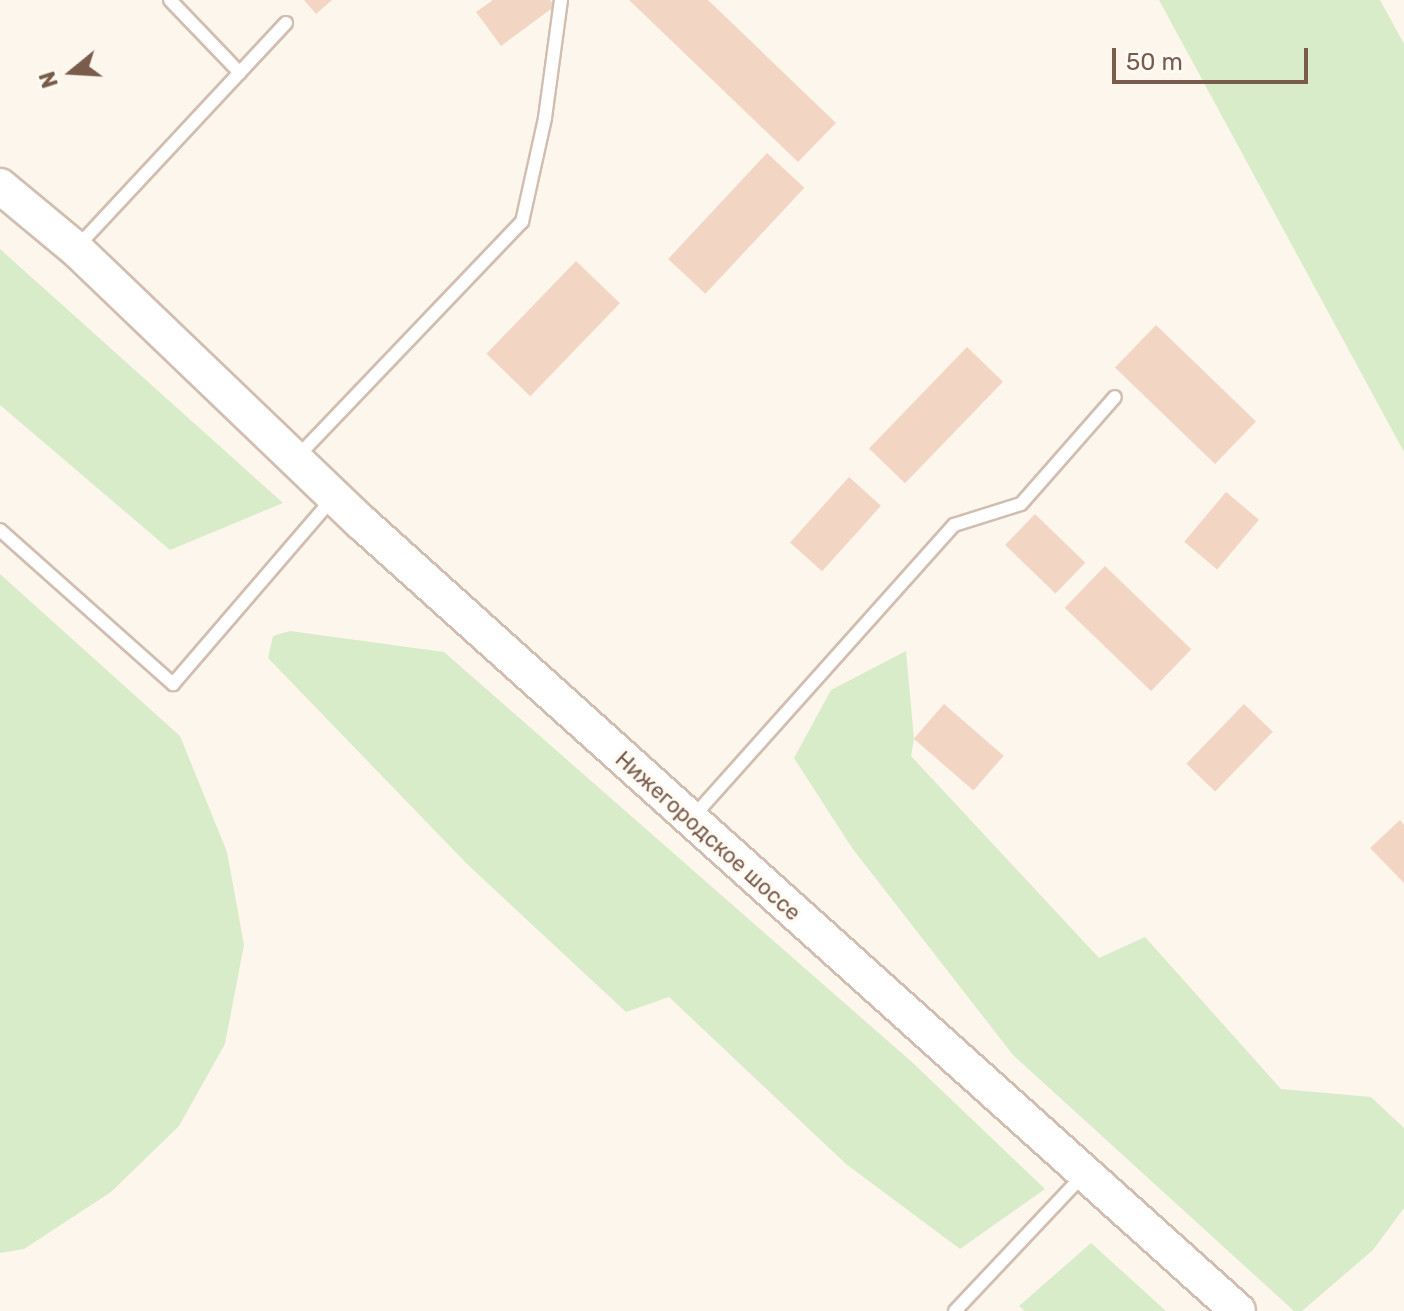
<!DOCTYPE html>
<meta charset="utf-8">
<style>
body{margin:0}
#map{position:relative;width:1404px;height:1311px;overflow:hidden;background:#fdf6ec;font-family:Rubik,sans-serif}
div>[style]{position:absolute}
.green>*{inset:0;background:#d8ecc9}
.building>*{inset:0;background:#f3d5c3;transform-origin:0 0}
.roads{filter:drop-shadow(2px 0 #d1beb0) drop-shadow(-2px 0 #d1beb0) drop-shadow(0 2px #d1beb0) drop-shadow(0 -2px #d1beb0)}
.service>*{height:12px;margin:-6px;padding:0 6px;transform-origin:6px;border-radius:6px;background:#fff}
.secondary>*{height:34px;margin:-17px;padding:0 17px;transform-origin:17px;border-radius:17px;background:#fff}
span{translate:-50% -50%;white-space:nowrap;text-align:center;line-height:1.15;-webkit-text-stroke:7px #fffaf3;paint-order:stroke}
.street-label{font-size:22px;color:#7a5c4d}
.north{position:absolute;left:32px;top:32px;width:80px;height:80px;-webkit-text-stroke:6px #fffaf3;paint-order:stroke;rotate:252deg;font-size:22px;font-weight:700;line-height:32px;text-align:center;color:#7a5c4d}
.north::after{content:'';display:block;margin:auto;width:28px;height:36px;background:#7a5c4d;clip-path:polygon(50% 0,100% 100%,50% 72%,0 100%)}
.scale{position:absolute;left:1112px;top:48px;width:196px;height:36px;box-sizing:border-box;border:4px solid #7a5c4d;border-top:0;padding-left:10px;font-size:24px;line-height:28px;white-space:nowrap;color:#7a5c4d;-webkit-text-stroke:6px #fffaf3;paint-order:stroke}
</style>
<div id="map">
<div class="green">
<i style="clip-path:polygon(1159px 0,1380px 0,1404px 44px,1404px 452px)"></i>
<i style="clip-path:polygon(0 249px,283px 503px,170px 550px,0 405px)"></i>
<i style="clip-path:polygon(0 574px,180px 736px,227px 852px,244px 945px,225px 1044px,179px 1126px,111px 1192px,24px 1249px,0 1253px)"></i>
<i style="clip-path:polygon(290px 631px,444px 652px,913px 1063px,1045px 1189px,960px 1249px,846px 1164px,669px 997px,626px 1012px,467px 864px,268px 658px,273px 636px)"></i>
<i style="clip-path:polygon(906px 651px,914px 739px,911px 756px,1099px 958px,1145px 937px,1281px 1089px,1371px 1097px,1404px 1128px,1404px 1208px,1373px 1250px,1302px 1311px,1294px 1311px,1013px 1055px,852px 848px,794px 758px,831px 690px)"></i>
<i style="clip-path:polygon(1091px 1243px,1166px 1311px,1025px 1311px,1019px 1306px)"></i>
</div>
<div class="building">
<i style="clip-path:polygon(304px 0,332px 0,316px 14px)"></i>
<i style="clip-path:polygon(493px 0,550px 0,555px 6px,501px 46px,476px 12px)"></i>
<i style="clip-path:polygon(629px 0,708px 0,836px 123px,798px 162px)"></i>
<i style="left:767px;top:153px;width:51px;height:145px;rotate:43deg"></i>
<i style="left:576px;top:261px;width:61px;height:129px;rotate:44deg"></i>
<i style="left:1156px;top:325px;width:139px;height:59px;rotate:44deg"></i>
<i style="left:967px;top:347px;width:50px;height:141px;rotate:44deg"></i>
<i style="left:849px;top:477px;width:43px;height:88px;rotate:42deg"></i>
<i style="left:1226px;top:492px;width:43px;height:65px;rotate:40deg"></i>
<i style="left:1035px;top:514px;width:70px;height:43px;rotate:44deg"></i>
<i style="left:1105px;top:566px;width:120px;height:58px;rotate:44deg"></i>
<i style="left:944px;top:704px;width:79px;height:46px;rotate:41deg"></i>
<i style="left:1244px;top:704px;width:40px;height:83px;rotate:44deg"></i>
<i style="clip-path:polygon(1400px 820px,1404px 825px,1404px 883px,1370px 848px)"></i>
</div>
<div class="roads">
<div class="service">
<i style="left:170px;top:0;width:101px;rotate:46.2deg"></i>
<i style="left:78px;top:246px;width:305px;rotate:-47deg"></i>
<i style="left:298px;top:456px;width:324px;rotate:-46.3deg"></i>
<i style="left:522px;top:222px;width:107px;rotate:-77.5deg"></i>
<i style="left:545px;top:118px;width:119px;rotate:-82.3deg"></i>
<i style="left:0;top:530px;width:232px;rotate:41.7deg"></i>
<i style="left:173px;top:684px;width:244px;rotate:-49.3deg"></i>
<i style="left:692px;top:818px;width:393px;rotate:-48.2deg"></i>
<i style="left:954px;top:525px;width:70px;rotate:-17.4deg"></i>
<i style="left:1021px;top:504px;width:142px;rotate:-48.7deg"></i>
<i style="left:955px;top:1311px;width:188px;rotate:-46.7deg"></i>
</div>
<div class="secondary">
<i style="left:0;top:186px;width:99px;rotate:39.7deg"></i>
<i style="left:76px;top:249px;width:396px;rotate:43.8deg"></i>
<i style="left:362px;top:523px;width:1178px;rotate:41.97deg"></i>
</div>
</div>
<div class="street-label">
<span style="left:708px;top:836px;rotate:42deg">Нижегородское шоссе</span>
</div>
<div class="north">N</div>
<div class="scale">50 m</div>
</div>
